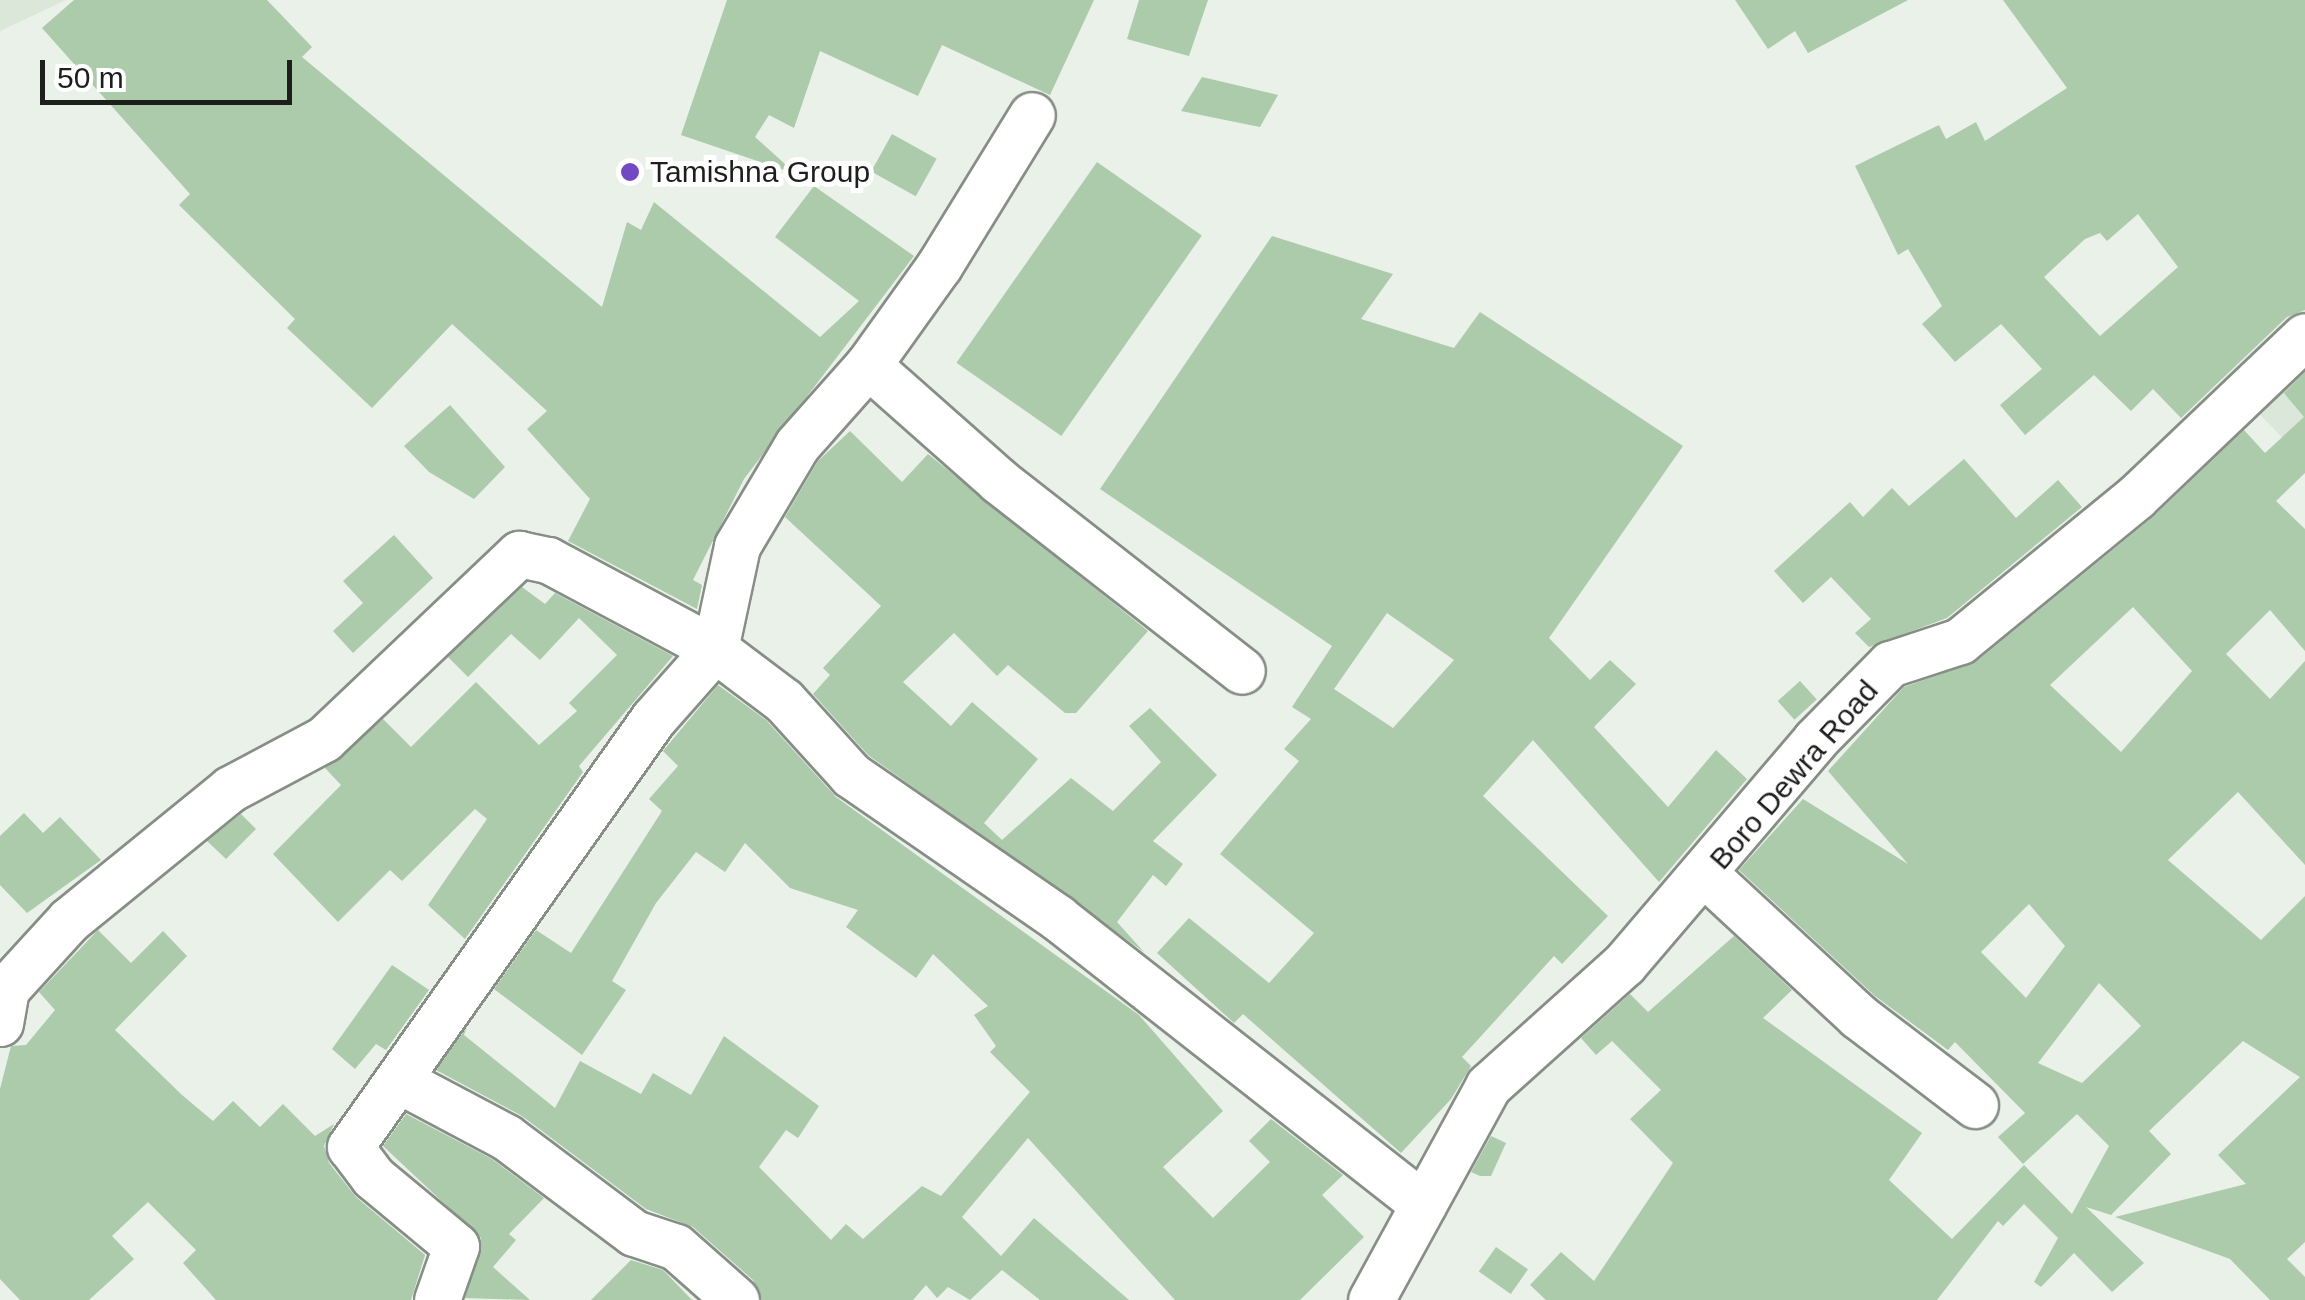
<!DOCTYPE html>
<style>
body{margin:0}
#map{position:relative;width:2305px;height:1300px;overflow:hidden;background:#e9f1e9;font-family:Arial,sans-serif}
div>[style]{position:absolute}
.built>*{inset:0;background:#dae7d9}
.building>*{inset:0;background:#abcbaa;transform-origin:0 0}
.roads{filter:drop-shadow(2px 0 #868e86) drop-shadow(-2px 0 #868e86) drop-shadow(0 2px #868e86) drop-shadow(0 -2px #868e86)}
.minor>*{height:45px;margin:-22.5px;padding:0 22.5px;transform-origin:22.5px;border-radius:22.5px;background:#fff}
.dots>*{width:28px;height:28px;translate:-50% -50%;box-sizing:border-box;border:5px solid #fff;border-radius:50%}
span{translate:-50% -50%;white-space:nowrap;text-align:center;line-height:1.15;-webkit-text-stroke:10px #fff;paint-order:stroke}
.poi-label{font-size:30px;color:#1c1f1c}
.left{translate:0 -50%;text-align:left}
.street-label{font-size:30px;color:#1c1f1c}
.scale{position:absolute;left:40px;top:60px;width:252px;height:45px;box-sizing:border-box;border:5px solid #1c1f1c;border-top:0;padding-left:12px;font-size:30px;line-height:35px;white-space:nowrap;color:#1c1f1c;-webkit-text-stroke:8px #fff;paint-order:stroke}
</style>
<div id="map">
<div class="built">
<i style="clip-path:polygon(0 0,66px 0,0 31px)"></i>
<i style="clip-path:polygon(2305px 345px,2305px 461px,2240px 394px)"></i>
</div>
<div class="building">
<i style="clip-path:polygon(74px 0,267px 0,312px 47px,302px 57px,602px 307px,627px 222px,641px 230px,654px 202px,820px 337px,859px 301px,775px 237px,814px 186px,914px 256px,744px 479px,693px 580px,702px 585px,697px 609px,568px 541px,590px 499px,527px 429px,547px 411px,452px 324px,372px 408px,287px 328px,295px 319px,179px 205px,190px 194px,42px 28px)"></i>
<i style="clip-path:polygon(727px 0,1094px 0,1050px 95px,942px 45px,918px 96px,820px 51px,794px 128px,769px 115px,755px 137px,796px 174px,681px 135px)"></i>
<i style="clip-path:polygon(1139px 0,1208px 0,1189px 56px,1127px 39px)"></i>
<i style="clip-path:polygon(1735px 0,1908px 0,1808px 53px,1795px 31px,1768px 49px)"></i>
<i style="clip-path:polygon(evenodd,2003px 0,2305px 0,2305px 310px,2287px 317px,2181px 418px,2153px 389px,2131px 411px,2094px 375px,2025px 435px,2000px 405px,2042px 369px,2001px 324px,1955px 362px,1922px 324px,1942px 306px,1908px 249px,1898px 255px,1855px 166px,1939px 125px,1946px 139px,1976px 122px,1985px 141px,2067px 88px,2003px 0,2138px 214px,2178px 267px,2100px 336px,2044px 277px,2085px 239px,2100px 233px,2107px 241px,2138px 214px)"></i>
<i style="clip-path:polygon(1202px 77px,1278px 95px,1260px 127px,1181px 111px)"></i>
<i style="left:892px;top:134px;width:51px;height:43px;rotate:29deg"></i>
<i style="left:1097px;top:162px;width:128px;height:245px;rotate:35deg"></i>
<i style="clip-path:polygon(evenodd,1272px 236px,1393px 274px,1361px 319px,1454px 348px,1480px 312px,1683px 446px,1549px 638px,1590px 680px,1610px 660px,1636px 684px,1594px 727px,1668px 807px,1716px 750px,1747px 779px,1659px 882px,1533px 740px,1483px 796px,1608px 916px,1562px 964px,1554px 956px,1462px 1057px,1471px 1066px,1451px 1099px,1401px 1153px,1243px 1014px,1234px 1023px,1157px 953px,1189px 918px,1269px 983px,1314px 933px,1220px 854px,1299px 761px,1284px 749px,1311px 719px,1292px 707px,1332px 646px,1100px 489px,1272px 236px,1387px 613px,1454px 660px,1393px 728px,1334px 689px,1387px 613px)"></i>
<i style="clip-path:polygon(evenodd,2305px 372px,2305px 473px,2276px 501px,2305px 529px,2305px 651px,2270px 610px,2226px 654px,2270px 699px,2305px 661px,2305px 865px,2238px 792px,2168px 860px,2261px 940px,2305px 896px,2305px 1242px,2287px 1259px,2305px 1277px,2305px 1300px,2270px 1300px,2230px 1259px,2115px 1217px,2246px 1184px,2218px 1155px,2300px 1077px,2243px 1041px,2149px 1131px,2171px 1154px,2111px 1215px,2086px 1207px,2144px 1263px,2112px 1292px,2074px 1253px,2041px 1287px,2034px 1282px,2058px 1238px,2024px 1204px,2003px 1226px,1998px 1221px,1937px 1300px,1546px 1300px,1530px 1285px,1561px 1252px,1594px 1281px,1673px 1163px,1630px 1119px,1661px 1090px,1612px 1041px,1596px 1055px,1581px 1038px,1630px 994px,1648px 1012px,1734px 936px,1792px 990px,1763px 1018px,1922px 1133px,1889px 1180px,1952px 1239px,2024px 1165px,2072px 1214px,2109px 1146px,2077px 1114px,2023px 1164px,1998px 1137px,2025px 1113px,1955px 1042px,1948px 1050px,1875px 996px,1739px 870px,1803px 799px,1908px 864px,1828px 771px,1904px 687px,1977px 661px,2153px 517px,2244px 430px,2265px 453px,2304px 417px,2284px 393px,2305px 372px,2133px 607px,2192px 671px,2121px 752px,2050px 685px,2133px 607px,2305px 372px,2029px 904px,2065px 946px,2026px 998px,1981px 952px,2029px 904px,2305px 372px,2099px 983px,2141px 1026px,2082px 1083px,2038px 1063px,2099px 983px)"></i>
<i style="clip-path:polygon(450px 405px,505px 467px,474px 499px,429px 472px,404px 446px)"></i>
<i style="clip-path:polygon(850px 431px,902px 482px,928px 454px,1148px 631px,1076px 713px,1065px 713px,1008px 665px,997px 676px,954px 633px,903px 682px,951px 726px,972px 702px,1038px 759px,984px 823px,1002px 840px,1071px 778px,1113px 811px,1161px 762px,1129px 726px,1150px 708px,1217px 775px,1153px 841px,1183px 864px,1166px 886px,1153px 875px,1117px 922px,1144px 952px,868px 755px,813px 694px,830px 675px,823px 668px,881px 606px,785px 517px,818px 461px)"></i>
<i style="clip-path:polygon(1964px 459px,2016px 518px,2058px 480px,2082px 507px,1947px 618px,1869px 647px,1855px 633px,1871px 619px,1831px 577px,1803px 603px,1774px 571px,1850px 502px,1863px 517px,1892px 488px,1909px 506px)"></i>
<i style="clip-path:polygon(394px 535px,433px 578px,353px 653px,333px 631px,363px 603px,343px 581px)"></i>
<i style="clip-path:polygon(522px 587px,545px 604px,555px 593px,673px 656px,579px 766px,583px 772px,465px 939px,428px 905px,487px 819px,475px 809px,402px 881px,390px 870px,338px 922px,273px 854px,341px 785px,325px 768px,383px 719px,411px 747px,476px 682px,539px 745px,577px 711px,569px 703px,617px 655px,579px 618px,540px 660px,511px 634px,468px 677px,448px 657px)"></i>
<i style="left:1800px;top:681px;width:25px;height:30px;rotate:48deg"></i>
<i style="clip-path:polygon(718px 685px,766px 720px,836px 797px,1139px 1015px,1223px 1111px,1163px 1167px,1213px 1218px,1270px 1162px,1249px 1141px,1271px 1119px,1343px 1175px,1322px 1195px,1364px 1237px,1300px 1300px,1175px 1300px,1028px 1138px,962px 1217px,1001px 1256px,1034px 1218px,1129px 1300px,1040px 1300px,1002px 1270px,970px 1300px,948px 1287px,937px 1298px,926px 1285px,913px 1300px,762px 1300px,753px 1280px,693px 1227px,646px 1209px,522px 1116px,436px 1070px,467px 1027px,464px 1035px,555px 1108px,580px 1061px,641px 1094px,653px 1073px,691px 1095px,724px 1036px,819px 1106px,798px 1138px,786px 1130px,759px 1167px,831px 1240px,846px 1224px,863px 1239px,922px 1186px,941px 1196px,1030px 1092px,990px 1052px,996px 1046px,974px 1015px,988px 1006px,933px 954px,916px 978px,846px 927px,858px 910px,790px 888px,745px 843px,725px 872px,696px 852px,656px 903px,612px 981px,626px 990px,582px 1055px,494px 989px,536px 930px,571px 953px,662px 811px,649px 799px,678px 766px,663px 751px)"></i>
<i style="clip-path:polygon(24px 813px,43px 833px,60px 817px,101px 860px,27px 913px,0 885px,0 836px)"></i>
<i style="clip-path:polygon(241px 814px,256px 829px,226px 859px,207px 841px)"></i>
<i style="clip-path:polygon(98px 930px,131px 963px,163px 931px,187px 956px,115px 1030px,182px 1095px,213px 1121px,233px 1101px,260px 1127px,283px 1104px,315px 1136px,334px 1124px,324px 1146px,329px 1163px,356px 1197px,425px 1255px,411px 1300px,216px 1300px,183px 1263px,196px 1250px,148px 1202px,112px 1236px,134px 1259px,89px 1300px,20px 1300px,0 1279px,0 1089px,11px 1046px,26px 1045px,55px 1010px,39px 992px)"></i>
<i style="clip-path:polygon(392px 965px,429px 990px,386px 1050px,376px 1044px,355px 1069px,332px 1049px)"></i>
<i style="clip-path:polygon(406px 1114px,492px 1159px,544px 1198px,509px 1234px,516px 1240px,493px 1267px,530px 1300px,465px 1298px,481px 1238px,383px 1146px)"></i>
<i style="clip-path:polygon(1491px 1136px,1506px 1143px,1491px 1176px,1480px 1176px,1471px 1172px)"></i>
<i style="left:1496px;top:1247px;width:39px;height:30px;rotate:35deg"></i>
<i style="clip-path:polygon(631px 1260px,663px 1270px,692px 1300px,591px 1300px)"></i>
</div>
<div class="roads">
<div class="minor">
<i style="left:868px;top:365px;width:175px;rotate:41.5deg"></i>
<i style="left:999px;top:481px;width:308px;rotate:38deg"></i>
<i style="left:1707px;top:876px;width:206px;rotate:42.8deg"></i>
<i style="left:1858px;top:1016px;width:147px;rotate:37.3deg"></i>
<i style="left:0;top:1023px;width:35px;rotate:-80deg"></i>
<i style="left:6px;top:989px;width:93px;rotate:-47.6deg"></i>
<i style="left:69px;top:920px;width:208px;rotate:-39.1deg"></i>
<i style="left:230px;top:789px;width:106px;rotate:-28deg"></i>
<i style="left:324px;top:739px;width:269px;rotate:-43.5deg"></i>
<i style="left:519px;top:554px;width:30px;rotate:12deg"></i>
<i style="left:548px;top:560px;width:189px;rotate:28.1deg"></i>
<i style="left:715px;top:649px;width:86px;rotate:37deg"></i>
<i style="left:784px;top:701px;width:100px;rotate:47.8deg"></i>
<i style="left:851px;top:775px;width:252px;rotate:34.6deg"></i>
<i style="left:1058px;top:918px;width:464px;rotate:38.1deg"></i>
<i style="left:402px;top:1082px;width:118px;rotate:27.9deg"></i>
<i style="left:506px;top:1137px;width:160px;rotate:36.9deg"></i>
<i style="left:634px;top:1233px;width:44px;rotate:18.4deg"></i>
<i style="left:676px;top:1247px;width:80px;rotate:41.5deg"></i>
<i style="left:437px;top:1300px;width:57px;rotate:-70.6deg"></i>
<i style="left:456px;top:1246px;width:108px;rotate:-140.3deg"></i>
<i style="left:373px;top:1177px;width:38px;rotate:-127deg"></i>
<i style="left:350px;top:1147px;width:524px;rotate:-54.7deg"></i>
<i style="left:653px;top:719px;width:94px;rotate:-48.5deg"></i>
<i style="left:715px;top:649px;width:105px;rotate:-77.9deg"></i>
<i style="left:737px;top:546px;width:117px;rotate:-59.3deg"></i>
<i style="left:797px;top:445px;width:107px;rotate:-48.4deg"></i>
<i style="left:868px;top:365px;width:122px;rotate:-54.4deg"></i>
<i style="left:939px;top:266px;width:177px;rotate:-58.4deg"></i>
<i style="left:1371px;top:1300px;width:244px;rotate:-61.3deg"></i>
<i style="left:1488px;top:1086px;width:183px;rotate:-41.9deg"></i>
<i style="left:1624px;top:964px;width:294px;rotate:-49.5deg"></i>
<i style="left:1815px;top:740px;width:107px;rotate:-45.4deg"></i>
<i style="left:1890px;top:664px;width:74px;rotate:-18.2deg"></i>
<i style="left:1960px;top:641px;width:227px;rotate:-39.3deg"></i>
<i style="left:2136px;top:497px;width:233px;rotate:-43.6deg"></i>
</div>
</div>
<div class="dots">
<i style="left:630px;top:172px;background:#7149c2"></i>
</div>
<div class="poi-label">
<span class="left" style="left:650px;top:172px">Tamishna Group</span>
</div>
<div class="street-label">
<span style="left:1794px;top:775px;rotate:-49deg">Boro Dewra Road</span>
</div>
<div class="scale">50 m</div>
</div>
